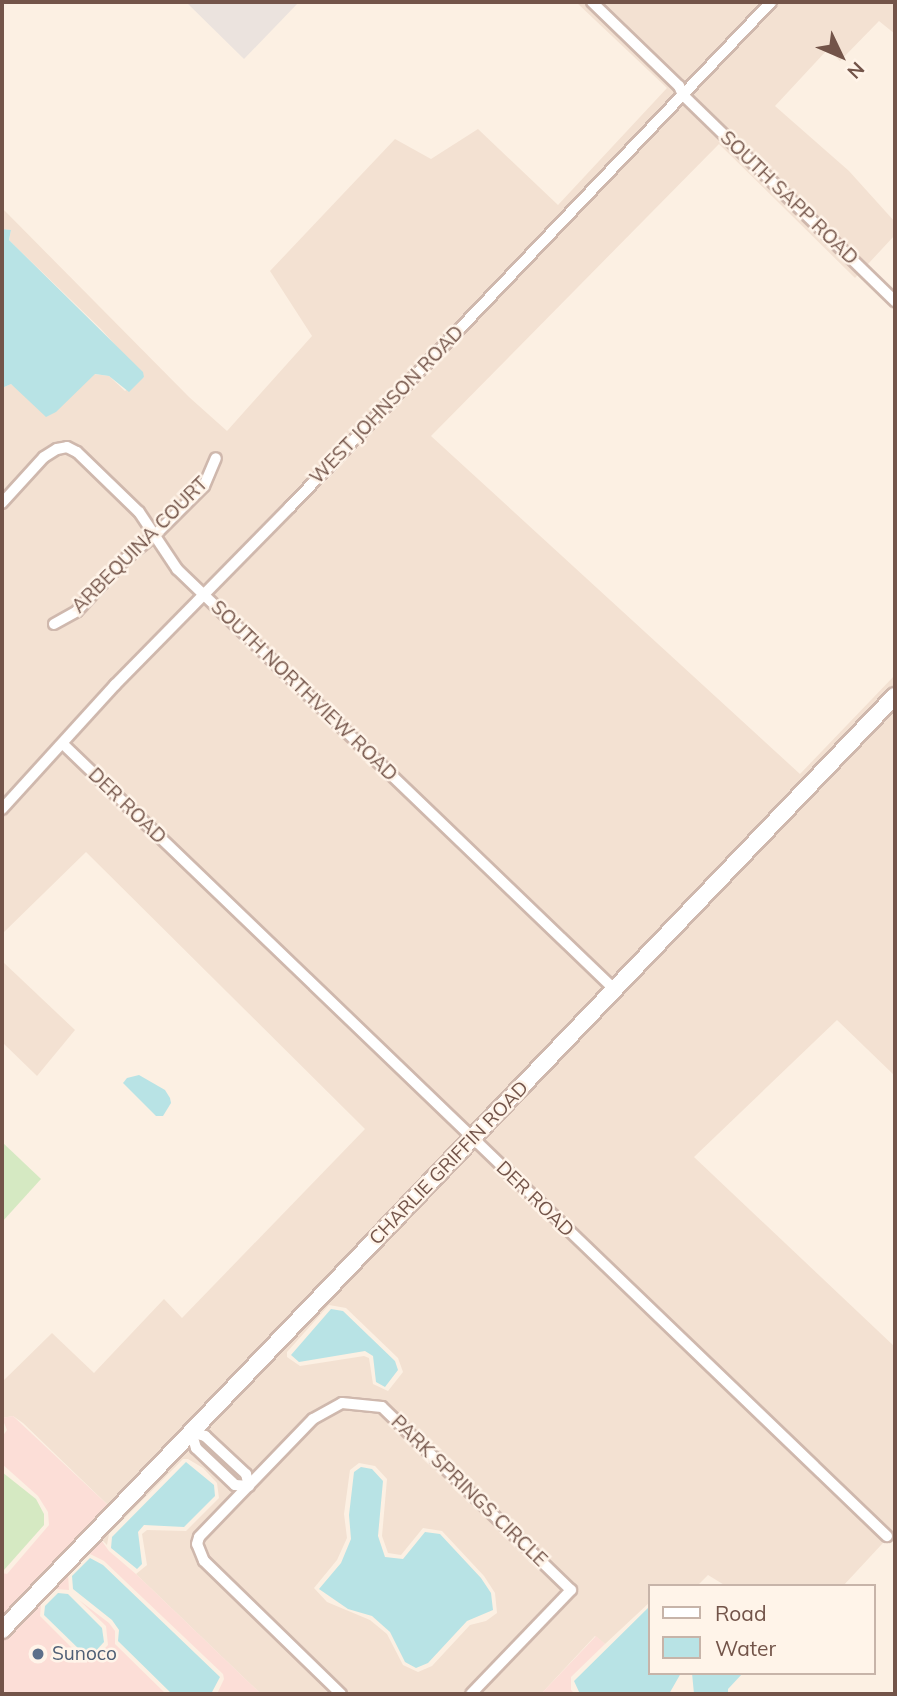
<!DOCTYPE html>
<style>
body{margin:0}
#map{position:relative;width:897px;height:1696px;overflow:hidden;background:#fcf0e3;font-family:Mulish,sans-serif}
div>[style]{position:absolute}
.residential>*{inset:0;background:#f3e1d2}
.commercial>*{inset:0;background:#fcded7}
.industrial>*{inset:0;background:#ebe3de}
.green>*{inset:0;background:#d5e9c2}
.water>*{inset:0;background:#b8e3e5}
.roads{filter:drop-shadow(2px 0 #cfb8ad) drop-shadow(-2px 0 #cfb8ad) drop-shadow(0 2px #cfb8ad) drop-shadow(0 -2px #cfb8ad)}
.street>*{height:10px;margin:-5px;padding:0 5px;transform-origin:5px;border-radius:5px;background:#fff}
.secondary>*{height:16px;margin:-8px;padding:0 8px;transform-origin:8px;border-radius:8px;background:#fff}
.dots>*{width:19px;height:19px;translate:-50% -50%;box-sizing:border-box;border:4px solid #fff4e9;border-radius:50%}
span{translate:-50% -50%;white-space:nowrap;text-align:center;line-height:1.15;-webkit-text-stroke:5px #fff4e9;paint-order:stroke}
.street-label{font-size:19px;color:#735449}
.service-label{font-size:19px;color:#4e5e75}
.left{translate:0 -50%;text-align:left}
.frame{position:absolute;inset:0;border:4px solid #735449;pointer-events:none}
.legend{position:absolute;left:648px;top:1584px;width:228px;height:91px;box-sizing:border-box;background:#fff4e9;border:2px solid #c7b4a9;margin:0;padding:9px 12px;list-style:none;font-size:21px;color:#735449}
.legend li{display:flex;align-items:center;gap:14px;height:35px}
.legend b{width:35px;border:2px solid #c7b4a9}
.north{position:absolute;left:806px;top:21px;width:70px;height:70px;-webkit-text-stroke:5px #fff4e9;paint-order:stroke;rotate:134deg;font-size:19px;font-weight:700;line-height:28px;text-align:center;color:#735449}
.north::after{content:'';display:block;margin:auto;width:24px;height:32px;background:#735449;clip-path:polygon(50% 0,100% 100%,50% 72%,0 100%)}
</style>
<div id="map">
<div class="residential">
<i style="clip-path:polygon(576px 2px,895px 2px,895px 34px,879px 21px,840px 61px,828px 49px,775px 106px,849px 171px,895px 222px,895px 235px,855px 278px,719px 144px,431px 436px,800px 774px,895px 675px,895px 688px,111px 1508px,23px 1423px,13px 1416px,2px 1418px,2px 1382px,52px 1333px,94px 1373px,164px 1299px,182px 1318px,365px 1129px,86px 852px,2px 934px,2px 388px,11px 384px,49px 413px,94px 374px,109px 376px,125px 391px,144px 377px,101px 329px,9px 240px,11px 230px,2px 229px,2px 208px,189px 397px,227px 431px,312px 336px,270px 271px,395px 139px,431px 159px,478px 129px,558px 205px,667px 88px)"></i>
<i style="clip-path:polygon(evenodd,895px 704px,895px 1076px,837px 1020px,694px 1157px,895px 1347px,895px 1530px,843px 1586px,726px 1586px,708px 1575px,697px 1586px,650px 1586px,650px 1602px,605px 1644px,595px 1636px,541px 1694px,261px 1694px,136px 1574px,147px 1565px,142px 1534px,147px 1530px,186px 1531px,219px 1498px,217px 1483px,203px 1468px,188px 1459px,183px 1459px,109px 1534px,107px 1545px,99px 1537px,895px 704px,329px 1305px,346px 1308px,398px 1358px,403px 1372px,388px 1391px,373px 1384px,369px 1358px,364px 1356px,300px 1366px,287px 1357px,287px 1352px,329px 1305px,895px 704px,359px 1463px,375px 1466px,387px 1479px,382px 1536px,388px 1553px,401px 1555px,423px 1528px,442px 1531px,484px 1576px,495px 1593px,497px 1613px,486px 1621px,470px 1625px,432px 1666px,418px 1672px,403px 1665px,387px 1634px,370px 1620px,327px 1602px,314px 1588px,337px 1560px,347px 1538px,344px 1514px,350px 1470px,359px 1463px)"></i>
<i style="clip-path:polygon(2px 961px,75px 1030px,37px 1076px,2px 1042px)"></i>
</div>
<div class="commercial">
<i style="clip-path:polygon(13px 1416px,111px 1508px,2px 1622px,2px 1573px,7px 1574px,49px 1525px,48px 1512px,38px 1496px,2px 1464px,2px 1437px,7px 1430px,2px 1418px)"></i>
<i style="clip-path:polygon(99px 1537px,109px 1551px,136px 1574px,261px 1694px,217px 1694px,224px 1679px,223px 1674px,104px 1561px,90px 1554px,68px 1573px,69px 1590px,55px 1589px,41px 1604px,40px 1616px,80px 1656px,94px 1659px,108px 1645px,106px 1626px,79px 1600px,109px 1623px,115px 1631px,115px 1644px,166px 1694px,2px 1694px,2px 1637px)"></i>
<i style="clip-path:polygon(596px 1636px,605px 1644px,571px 1677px,571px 1690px,575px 1694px,541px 1694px)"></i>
</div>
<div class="industrial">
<i style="clip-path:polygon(186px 2px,299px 2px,244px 59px)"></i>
</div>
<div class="green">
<i style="clip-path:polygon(2px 1142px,41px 1179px,2px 1222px)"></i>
<i style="clip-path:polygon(2px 1472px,36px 1499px,44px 1514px,44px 1525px,4px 1570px,2px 1567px)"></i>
</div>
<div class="water">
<i style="clip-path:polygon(2px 229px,11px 230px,9px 240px,143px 372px,144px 377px,129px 392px,109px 376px,95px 374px,56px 412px,46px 417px,11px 384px,2px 388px)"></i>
<i style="clip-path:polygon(139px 1075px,165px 1090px,170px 1098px,171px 1103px,163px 1116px,156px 1116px,123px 1083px,127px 1078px)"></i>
<i style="clip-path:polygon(331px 1309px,343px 1311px,395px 1361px,398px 1370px,385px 1387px,376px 1382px,373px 1356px,365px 1351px,299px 1362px,291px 1355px)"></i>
<i style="clip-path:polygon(186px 1462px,214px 1485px,215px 1496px,184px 1527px,144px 1525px,138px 1532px,142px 1564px,137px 1569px,111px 1548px,112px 1537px)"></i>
<i style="clip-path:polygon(361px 1467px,372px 1469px,383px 1481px,378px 1536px,385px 1557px,403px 1559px,425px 1532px,440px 1534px,481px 1578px,491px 1593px,493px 1610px,467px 1621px,428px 1663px,416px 1668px,405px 1662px,390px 1632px,372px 1616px,348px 1609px,319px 1589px,341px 1563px,351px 1539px,349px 1515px,354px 1472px)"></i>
<i style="clip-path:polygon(90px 1558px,103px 1565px,220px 1677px,211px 1694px,172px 1694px,118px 1641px,119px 1630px,112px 1620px,73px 1589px,72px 1576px)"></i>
<i style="clip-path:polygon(58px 1593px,68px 1594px,102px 1628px,104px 1642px,92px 1655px,82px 1652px,44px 1615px,45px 1606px)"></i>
<i style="clip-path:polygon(650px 1606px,650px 1673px,681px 1673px,669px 1694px,580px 1694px,574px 1681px)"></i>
<i style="clip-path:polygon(692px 1673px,743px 1673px,728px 1689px,728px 1694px,694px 1694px)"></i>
</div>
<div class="roads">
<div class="street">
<i style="left:592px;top:2px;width:121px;rotate:44deg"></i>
<i style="left:679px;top:86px;width:10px;rotate:66deg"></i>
<i style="left:683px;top:95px;width:296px;rotate:44.2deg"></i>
<i style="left:2px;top:503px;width:62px;rotate:-47.6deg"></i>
<i style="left:44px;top:457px;width:15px;rotate:-32deg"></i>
<i style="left:57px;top:449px;width:10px;rotate:-11deg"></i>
<i style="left:67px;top:447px;width:11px;rotate:27deg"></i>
<i style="left:77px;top:452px;width:86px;rotate:44.1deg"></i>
<i style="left:139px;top:512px;width:69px;rotate:56.3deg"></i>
<i style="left:177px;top:569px;width:606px;rotate:43.86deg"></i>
<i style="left:54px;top:624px;width:26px;rotate:-29deg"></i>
<i style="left:77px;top:611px;width:69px;rotate:-47.3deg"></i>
<i style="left:124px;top:560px;width:40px;rotate:-39deg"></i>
<i style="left:155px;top:535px;width:69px;rotate:-45deg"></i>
<i style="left:204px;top:486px;width:30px;rotate:-67deg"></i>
<i style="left:63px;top:744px;width:1143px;rotate:43.87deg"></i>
<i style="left:2px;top:809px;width:168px;rotate:-47.7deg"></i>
<i style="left:115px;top:685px;width:250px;rotate:-45.5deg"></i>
<i style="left:290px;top:507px;width:697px;rotate:-46.39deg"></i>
<i style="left:191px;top:1432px;width:15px;rotate:16deg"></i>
<i style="left:205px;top:1436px;width:56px;rotate:42.8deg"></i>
<i style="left:246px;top:1474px;width:12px;rotate:76deg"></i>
<i style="left:249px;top:1486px;width:14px;rotate:-176deg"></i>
<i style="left:235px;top:1485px;width:54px;rotate:-136.5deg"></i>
<i style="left:196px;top:1448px;width:17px;rotate:-107deg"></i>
<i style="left:341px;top:1694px;width:191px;rotate:-135.8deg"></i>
<i style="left:204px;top:1561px;width:18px;rotate:-112deg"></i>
<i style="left:197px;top:1544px;width:7px;rotate:-74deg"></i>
<i style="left:199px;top:1537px;width:164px;rotate:-46deg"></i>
<i style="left:313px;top:1419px;width:33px;rotate:-29deg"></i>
<i style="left:342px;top:1403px;width:40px;rotate:5.7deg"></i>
<i style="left:382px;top:1407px;width:263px;rotate:44.1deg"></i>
<i style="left:571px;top:1590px;width:144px;rotate:133.9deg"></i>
</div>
<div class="secondary">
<i style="left:2px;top:1630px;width:1292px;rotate:-46.29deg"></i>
</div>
</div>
<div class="dots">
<i style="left:38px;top:1654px;background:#5c6f8a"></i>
</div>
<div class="street-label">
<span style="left:789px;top:198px;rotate:44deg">SOUTH SAPP ROAD</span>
<span style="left:387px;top:405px;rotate:-46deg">WEST JOHNSON ROAD</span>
<span style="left:140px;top:545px;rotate:-45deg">ARBEQUINA COURT</span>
<span style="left:304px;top:691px;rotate:44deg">SOUTH NORTHVIEW ROAD</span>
<span style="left:127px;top:806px;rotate:44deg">DER ROAD</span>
<span style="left:449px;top:1163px;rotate:-46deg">CHARLIE GRIFFIN ROAD</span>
<span style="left:535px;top:1199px;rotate:44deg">DER ROAD</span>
<span style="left:469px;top:1491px;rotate:44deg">PARK SPRINGS CIRCLE</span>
</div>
<div class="service-label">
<span class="left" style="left:52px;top:1654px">Sunoco</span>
</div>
<div class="frame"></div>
<ul class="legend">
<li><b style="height:9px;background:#fff"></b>Road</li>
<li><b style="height:19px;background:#b8e3e5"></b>Water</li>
</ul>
<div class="north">N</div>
</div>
